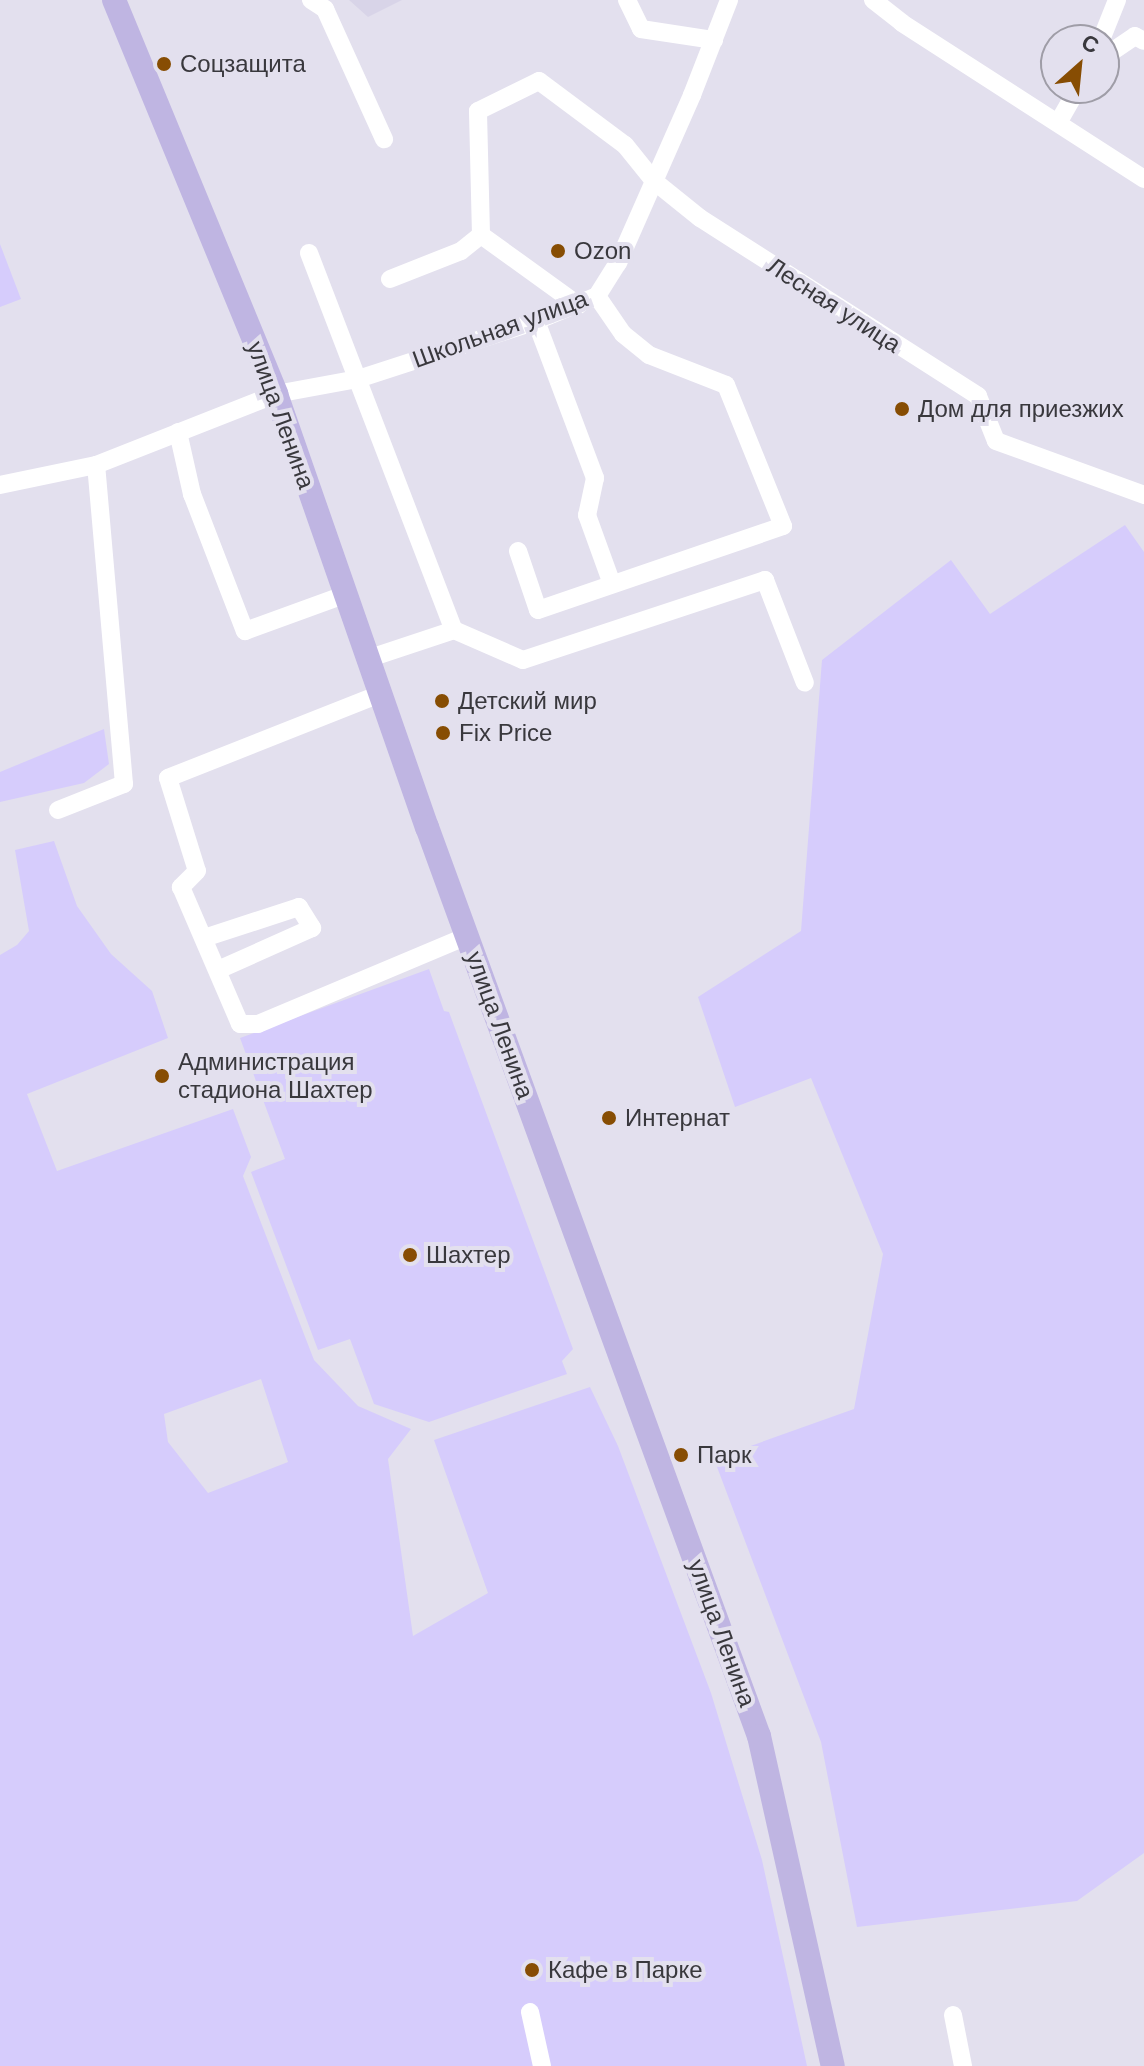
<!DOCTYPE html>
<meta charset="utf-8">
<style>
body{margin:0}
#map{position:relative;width:1144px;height:2066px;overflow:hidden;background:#e3e0ee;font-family:Helvetica,sans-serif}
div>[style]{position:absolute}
.built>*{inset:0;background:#d8d4e8}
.green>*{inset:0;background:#d6ccfc}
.minor>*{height:18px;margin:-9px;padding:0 9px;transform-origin:9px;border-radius:9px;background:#fff}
.major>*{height:24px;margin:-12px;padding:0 12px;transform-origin:12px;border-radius:12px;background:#bfb5e2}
.dots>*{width:22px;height:22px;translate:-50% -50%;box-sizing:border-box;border:4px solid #e3e0ee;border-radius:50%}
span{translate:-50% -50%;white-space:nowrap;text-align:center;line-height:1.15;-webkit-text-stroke:8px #e3e0ee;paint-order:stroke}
.poi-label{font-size:24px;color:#39383d}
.left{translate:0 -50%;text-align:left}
.street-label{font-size:24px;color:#39383d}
.north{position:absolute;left:1040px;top:24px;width:80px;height:80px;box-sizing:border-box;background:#e3e0ee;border:2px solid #9f9da7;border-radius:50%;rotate:27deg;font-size:22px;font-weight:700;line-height:32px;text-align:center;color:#39383d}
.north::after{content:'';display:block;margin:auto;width:28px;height:36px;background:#874d03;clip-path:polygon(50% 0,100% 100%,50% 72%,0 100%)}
</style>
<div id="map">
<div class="built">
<i style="clip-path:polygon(349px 0,402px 0,368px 17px)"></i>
</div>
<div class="green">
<i style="clip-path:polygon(0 244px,21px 299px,0 307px)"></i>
<i style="clip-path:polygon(1125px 525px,1144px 552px,1144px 1853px,1077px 1901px,857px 1927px,821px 1742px,714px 1459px,854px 1409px,883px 1254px,811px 1078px,735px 1107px,698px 997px,801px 931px,822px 660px,951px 560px,990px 614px)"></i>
<i style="clip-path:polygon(104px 729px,109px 764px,84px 783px,0 802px,0 772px)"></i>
<i style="clip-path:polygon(evenodd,54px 841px,77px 906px,111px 954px,152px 991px,168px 1038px,27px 1094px,57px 1171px,233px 1109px,251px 1157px,243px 1176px,314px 1360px,358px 1406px,411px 1429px,388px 1459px,413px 1636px,488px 1593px,434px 1440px,590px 1387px,618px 1446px,711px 1693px,762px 1860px,807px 2066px,0 2066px,0 955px,17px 945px,29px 931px,15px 850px,54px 841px,261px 1379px,288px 1462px,208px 1493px,168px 1442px,164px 1414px,261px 1379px)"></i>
<i style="clip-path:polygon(429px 969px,444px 1011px,449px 1012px,573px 1349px,562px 1361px,567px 1374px,429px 1422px,374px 1404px,350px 1339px,318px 1350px,251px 1172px,285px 1159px,240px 1038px)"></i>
</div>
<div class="minor">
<i style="left:311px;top:0;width:17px;rotate:33deg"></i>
<i style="left:325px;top:9px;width:143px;rotate:65.6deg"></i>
<i style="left:627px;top:0;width:32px;rotate:64deg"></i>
<i style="left:641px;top:29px;width:74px;rotate:8.6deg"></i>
<i style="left:873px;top:0;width:37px;rotate:38deg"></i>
<i style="left:902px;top:23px;width:288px;rotate:32.8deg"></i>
<i style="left:1101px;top:40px;width:43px;rotate:-68.2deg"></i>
<i style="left:1104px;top:57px;width:37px;rotate:-34deg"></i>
<i style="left:1135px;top:36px;width:10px;rotate:29deg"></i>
<i style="left:1058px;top:123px;width:40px;rotate:-60.3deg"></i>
<i style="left:481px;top:235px;width:120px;rotate:35.8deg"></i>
<i style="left:309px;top:253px;width:404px;rotate:69deg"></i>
<i style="left:390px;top:279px;width:76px;rotate:-21.5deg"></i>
<i style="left:461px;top:251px;width:26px;rotate:-39deg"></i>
<i style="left:481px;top:235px;width:124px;rotate:-91.4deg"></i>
<i style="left:478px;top:111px;width:68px;rotate:-26.2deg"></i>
<i style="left:539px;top:81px;width:107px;rotate:36.7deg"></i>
<i style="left:625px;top:145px;width:46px;rotate:51.1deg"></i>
<i style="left:654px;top:181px;width:59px;rotate:38.8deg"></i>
<i style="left:700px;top:218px;width:330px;rotate:32.6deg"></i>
<i style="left:978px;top:396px;width:48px;rotate:68.2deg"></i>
<i style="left:996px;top:441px;width:158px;rotate:20deg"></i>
<i style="left:536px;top:321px;width:168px;rotate:69.4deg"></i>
<i style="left:595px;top:478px;width:38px;rotate:102deg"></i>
<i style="left:587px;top:515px;width:73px;rotate:70.1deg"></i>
<i style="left:178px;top:432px;width:64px;rotate:77.3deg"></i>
<i style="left:192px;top:494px;width:147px;rotate:68.9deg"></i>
<i style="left:245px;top:631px;width:105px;rotate:-20deg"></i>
<i style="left:0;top:485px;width:98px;rotate:-11.8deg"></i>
<i style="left:96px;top:465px;width:193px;rotate:-21.5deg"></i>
<i style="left:276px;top:394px;width:83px;rotate:-10.4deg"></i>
<i style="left:358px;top:379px;width:187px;rotate:-18deg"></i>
<i style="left:536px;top:321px;width:66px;rotate:-22.3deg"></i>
<i style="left:597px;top:296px;width:39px;rotate:-58deg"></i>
<i style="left:618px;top:263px;width:184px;rotate:-66.2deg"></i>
<i style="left:692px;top:95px;width:102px;rotate:-68.7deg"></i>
<i style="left:518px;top:551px;width:62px;rotate:71.3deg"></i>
<i style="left:538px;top:610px;width:259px;rotate:-18.9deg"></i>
<i style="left:783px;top:526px;width:152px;rotate:-112deg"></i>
<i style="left:726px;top:385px;width:83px;rotate:-158.7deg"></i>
<i style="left:649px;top:355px;width:33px;rotate:-141deg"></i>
<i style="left:623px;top:334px;width:46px;rotate:-124.4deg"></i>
<i style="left:367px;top:659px;width:92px;rotate:-18.4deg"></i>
<i style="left:454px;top:630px;width:75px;rotate:23.5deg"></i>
<i style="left:523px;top:660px;width:255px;rotate:-18.3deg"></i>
<i style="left:765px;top:580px;width:110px;rotate:68.8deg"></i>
<i style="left:380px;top:694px;width:228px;rotate:158.4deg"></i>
<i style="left:168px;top:778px;width:97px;rotate:72.7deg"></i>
<i style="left:197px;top:871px;width:23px;rotate:135deg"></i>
<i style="left:181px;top:887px;width:149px;rotate:66.7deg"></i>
<i style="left:240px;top:1024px;width:18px"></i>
<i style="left:258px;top:1024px;width:227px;rotate:-22.8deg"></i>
<i style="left:58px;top:810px;width:71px;rotate:-21.5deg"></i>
<i style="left:124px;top:784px;width:320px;rotate:-95deg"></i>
<i style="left:204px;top:938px;width:100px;rotate:-18.1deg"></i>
<i style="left:299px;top:907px;width:25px;rotate:58deg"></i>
<i style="left:312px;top:928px;width:103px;rotate:155.9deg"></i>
<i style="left:530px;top:2012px;width:55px;rotate:77.5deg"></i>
<i style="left:953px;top:2015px;width:52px;rotate:78.9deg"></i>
</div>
<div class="major">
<i style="left:114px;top:0;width:426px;rotate:67.6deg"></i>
<i style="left:276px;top:394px;width:459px;rotate:70.8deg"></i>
<i style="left:427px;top:827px;width:968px;rotate:69.94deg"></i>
<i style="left:759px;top:1736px;width:338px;rotate:77.4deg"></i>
</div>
<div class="dots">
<i style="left:164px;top:64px;background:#874d03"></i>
<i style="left:558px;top:251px;background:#874d03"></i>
<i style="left:902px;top:409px;background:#874d03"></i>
<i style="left:442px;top:701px;background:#874d03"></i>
<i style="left:443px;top:733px;background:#874d03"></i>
<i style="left:162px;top:1076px;background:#874d03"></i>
<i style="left:609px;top:1118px;background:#874d03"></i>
<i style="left:410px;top:1255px;background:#874d03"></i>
<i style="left:681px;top:1455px;background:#874d03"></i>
<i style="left:532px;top:1970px;background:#874d03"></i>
</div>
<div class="poi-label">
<span class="left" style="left:180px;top:64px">Соцзащита</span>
<span class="left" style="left:574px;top:251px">Ozon</span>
<span class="left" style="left:918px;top:409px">Дом для приезжих</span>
<span class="left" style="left:458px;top:701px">Детский мир</span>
<span class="left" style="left:459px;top:733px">Fix Price</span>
<span class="left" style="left:178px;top:1076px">Администрация<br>стадиона Шахтер</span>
<span class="left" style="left:625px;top:1118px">Интернат</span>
<span class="left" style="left:426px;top:1255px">Шахтер</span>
<span class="left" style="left:697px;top:1455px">Парк</span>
<span class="left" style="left:548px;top:1970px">Кафе в Парке</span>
</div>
<div class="street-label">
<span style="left:834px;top:305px;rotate:33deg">Лесная улица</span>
<span style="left:500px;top:329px;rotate:-20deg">Школьная улица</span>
<span style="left:281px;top:415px;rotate:70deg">улица Ленина</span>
<span style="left:500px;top:1025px;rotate:70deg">улица Ленина</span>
<span style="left:722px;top:1633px;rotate:70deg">улица Ленина</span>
</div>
<div class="north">С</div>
</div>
